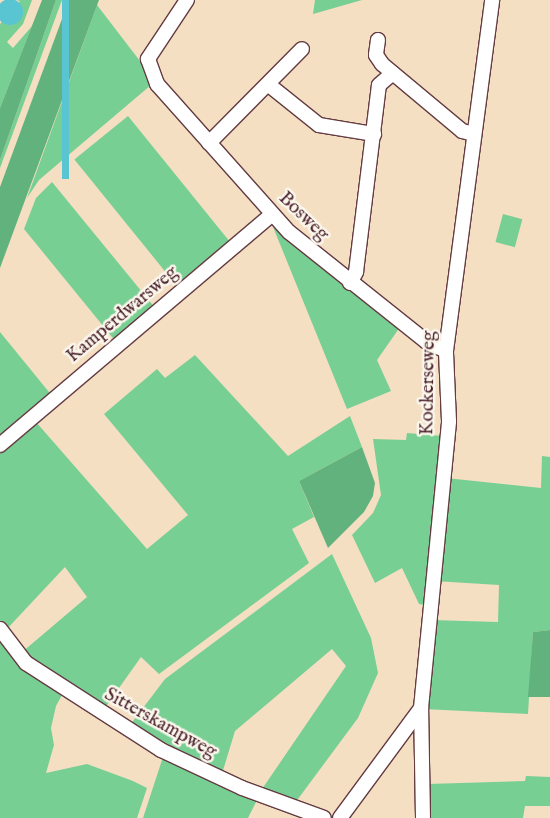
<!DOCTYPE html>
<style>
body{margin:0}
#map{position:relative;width:550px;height:818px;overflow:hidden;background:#f4dfc3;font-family:"IM FELL English",serif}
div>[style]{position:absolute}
.green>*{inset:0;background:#78cf94;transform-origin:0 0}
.forest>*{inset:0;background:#62b27e}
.water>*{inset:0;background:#59c4d2;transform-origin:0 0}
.round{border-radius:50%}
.roads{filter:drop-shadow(1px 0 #643c42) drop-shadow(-1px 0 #643c42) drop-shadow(0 1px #643c42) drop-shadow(0 -1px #643c42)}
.minor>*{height:14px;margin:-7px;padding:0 7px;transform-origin:7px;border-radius:7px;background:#fff}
span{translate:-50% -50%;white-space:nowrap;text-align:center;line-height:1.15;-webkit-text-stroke:5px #fbf7ec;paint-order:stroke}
.street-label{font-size:19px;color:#4a1f2b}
</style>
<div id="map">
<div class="green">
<i style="clip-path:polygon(16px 0,32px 0,23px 24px,7px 42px,13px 48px,32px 26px,0 108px,0 24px,20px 1px)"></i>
<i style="clip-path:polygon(56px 0,62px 0,0 168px,0 160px)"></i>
<i style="clip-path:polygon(315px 0,362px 0,313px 14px)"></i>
<i style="clip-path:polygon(97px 5px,143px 65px,151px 85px,39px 180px,27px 198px)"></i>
<i style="left:128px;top:116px;width:166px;height:69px;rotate:51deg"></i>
<i style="clip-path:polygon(52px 182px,156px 309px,117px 343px,24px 229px,36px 198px)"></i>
<i style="left:503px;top:214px;width:20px;height:29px;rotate:15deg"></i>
<i style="clip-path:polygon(271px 222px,400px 327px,377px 360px,391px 391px,347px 409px)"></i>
<i style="clip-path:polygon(0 332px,53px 397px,0 443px)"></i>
<i style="clip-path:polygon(195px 355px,288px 456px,350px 416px,362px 447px,299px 481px,314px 517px,292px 529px,309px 563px,159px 674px,141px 657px,102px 712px,21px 653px,87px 597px,65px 567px,5px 631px,0 623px,0 452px,36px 422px,147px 549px,188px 515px,104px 414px,157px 369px,165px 378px)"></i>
<i style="clip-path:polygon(407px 433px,443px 436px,424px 605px,419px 604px,402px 568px,375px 583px,352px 535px,373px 513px,381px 495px,373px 439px,406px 440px)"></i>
<i style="clip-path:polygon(542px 456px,550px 457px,550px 630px,533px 632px,528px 714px,423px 709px,431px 620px,498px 622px,499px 585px,434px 581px,446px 478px,541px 488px)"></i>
<i style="clip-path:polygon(332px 554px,371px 638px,378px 673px,358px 718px,295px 803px,260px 792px,346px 666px,332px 649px,235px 731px,221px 777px,127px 729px,165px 679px)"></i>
<i style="clip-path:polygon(0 638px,29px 672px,62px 695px,56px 706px,51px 728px,54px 745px,46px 773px,87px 764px,133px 781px,147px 788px,137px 818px,0 818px)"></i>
<i style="clip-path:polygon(163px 757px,257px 800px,248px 818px,143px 818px)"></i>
<i style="clip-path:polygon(526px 776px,550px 777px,550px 806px,525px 806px,523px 818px,428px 818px,427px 784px,525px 781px)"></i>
</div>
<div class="forest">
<i style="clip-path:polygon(42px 0,56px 0,0 160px,0 108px)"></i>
<i style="clip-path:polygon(69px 0,99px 0,0 268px,0 187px)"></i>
<i style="clip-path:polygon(362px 447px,375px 483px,373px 496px,364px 512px,328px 548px,299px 481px)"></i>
<i style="clip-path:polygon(550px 630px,550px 697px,528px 697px,533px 632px)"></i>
</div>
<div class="water">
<i class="round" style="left:-3px;top:-1px;width:26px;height:26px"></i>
<i style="left:62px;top:0;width:7px;height:179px"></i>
</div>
<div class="roads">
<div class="minor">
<i style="left:187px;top:0;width:71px;rotate:123.5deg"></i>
<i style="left:148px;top:59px;width:27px;rotate:70deg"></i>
<i style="left:157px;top:84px;width:198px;rotate:48.3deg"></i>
<i style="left:289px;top:232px;width:176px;rotate:38.6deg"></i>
<i style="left:427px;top:342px;width:21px;rotate:25deg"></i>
<i style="left:378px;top:40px;width:15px;rotate:98deg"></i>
<i style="left:376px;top:55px;width:11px;rotate:56deg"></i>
<i style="left:382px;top:64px;width:104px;rotate:39.9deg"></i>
<i style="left:462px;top:131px;width:12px;rotate:14deg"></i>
<i style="left:269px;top:85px;width:64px;rotate:38.7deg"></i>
<i style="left:319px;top:125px;width:56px;rotate:9.3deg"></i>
<i style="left:209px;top:143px;width:132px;rotate:-45.3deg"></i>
<i style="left:350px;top:283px;width:13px;rotate:-61deg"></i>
<i style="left:356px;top:272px;width:188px;rotate:-83deg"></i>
<i style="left:379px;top:85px;width:18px;rotate:-41deg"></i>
<i style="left:0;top:445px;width:355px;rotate:-40.3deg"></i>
<i style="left:0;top:629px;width:43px;rotate:52.6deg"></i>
<i style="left:26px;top:663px;width:161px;rotate:32.8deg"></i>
<i style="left:161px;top:750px;width:89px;rotate:25.1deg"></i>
<i style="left:242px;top:788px;width:87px;rotate:20.1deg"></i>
<i style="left:340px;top:818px;width:137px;rotate:-53.6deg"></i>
<i style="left:423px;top:818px;width:110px;rotate:-91deg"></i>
<i style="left:421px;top:708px;width:288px;rotate:-84.4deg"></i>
<i style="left:449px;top:421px;width:70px;rotate:-92.5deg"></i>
<i style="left:446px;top:351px;width:354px;rotate:-82.5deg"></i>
</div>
</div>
<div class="street-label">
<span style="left:303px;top:217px;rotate:44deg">Bosweg</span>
<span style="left:123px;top:315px;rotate:-40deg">Kamperdwarsweg</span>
<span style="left:429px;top:383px;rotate:-89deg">Kockerseweg</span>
<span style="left:160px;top:724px;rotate:29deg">Sitterskampweg</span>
</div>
</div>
